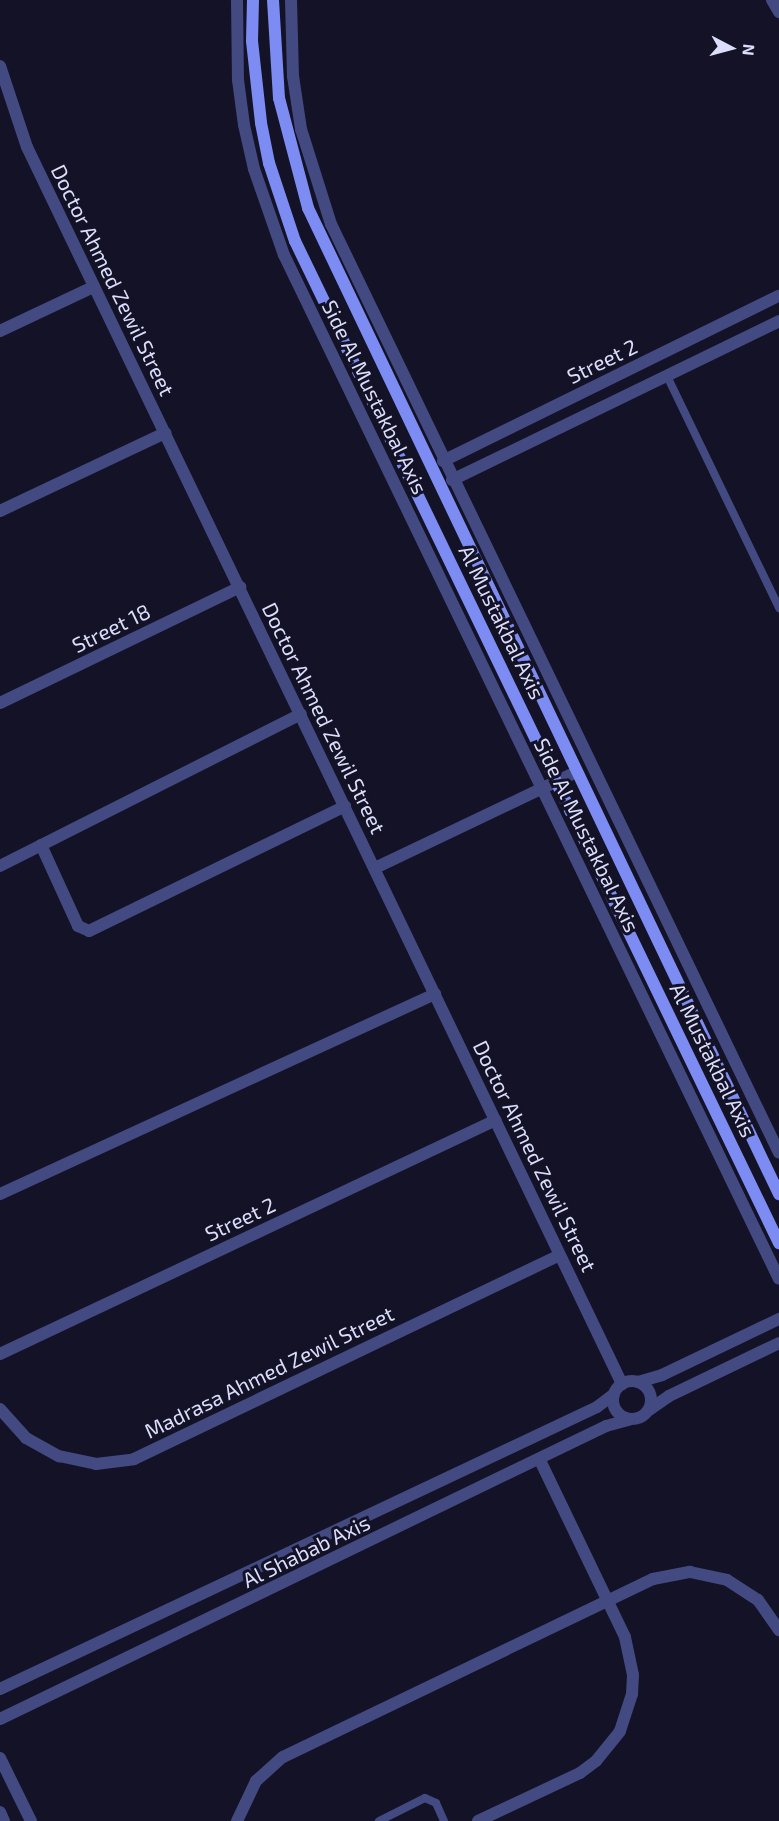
<!DOCTYPE html>
<style>
body{margin:0}
#map{position:relative;width:779px;height:1821px;overflow:hidden;background:#131226;font-family:"Exo 2",sans-serif}
div>[style]{position:absolute}
.lane>*{height:8px;margin:-4px;padding:0 4px;transform-origin:4px;border-radius:4px;background:#424a81}
.street>*{height:12px;margin:-6px;padding:0 6px;transform-origin:6px;border-radius:6px;background:#424a81}
.street>.ring{margin:-6px;padding:0;box-sizing:content-box;background:none;border:12px solid #424a81;border-radius:50%}
.secondary>*{height:12px;margin:-6px;padding:0 6px;transform-origin:6px;border-radius:6px;background:#7c8cf2}
span{translate:-50% -50%;white-space:nowrap;text-align:center;line-height:1.15;-webkit-text-stroke:6px #131226;paint-order:stroke}
.street-label{font-size:21px;color:#dbddfb}
.north{position:absolute;left:701px;top:18px;width:60px;height:60px;-webkit-text-stroke:4px #131226;paint-order:stroke;rotate:96deg;font-size:16px;font-weight:700;line-height:24px;text-align:center;color:#dbddfb}
.north::after{content:'';display:block;margin:auto;width:21px;height:27px;background:#dbddfb;clip-path:polygon(50% 0,100% 100%,50% 72%,0 100%)}
</style>
<div id="map">
<div class="lane">
<i style="left:667px;top:376px;width:258px;rotate:64.2deg"></i>
<i style="left:379px;top:1821px;width:51px;rotate:-26.6deg"></i>
<i style="left:425px;top:1798px;width:12px;rotate:24deg"></i>
<i style="left:436px;top:1803px;width:20px;rotate:66deg"></i>
</div>
<div class="street">
<i style="left:237px;top:0;width:80px;rotate:89.3deg"></i>
<i style="left:238px;top:80px;width:45px;rotate:82.4deg"></i>
<i style="left:244px;top:125px;width:45px;rotate:77.2deg"></i>
<i style="left:254px;top:169px;width:91px;rotate:70.8deg"></i>
<i style="left:284px;top:255px;width:1137px;rotate:64.2deg"></i>
<i style="left:291px;top:0;width:76px;rotate:88.5deg"></i>
<i style="left:293px;top:76px;width:54px;rotate:81.4deg"></i>
<i style="left:301px;top:129px;width:100px;rotate:72.5deg"></i>
<i style="left:331px;top:224px;width:1031px;rotate:64.25deg"></i>
<i style="left:772px;top:0;width:14px;rotate:60deg"></i>
<i style="left:0;top:66px;width:85px;rotate:71.6deg"></i>
<i style="left:27px;top:147px;width:1373px;rotate:64.31deg"></i>
<i style="left:0;top:331px;width:103px;rotate:-25.3deg"></i>
<i style="left:443px;top:461px;width:374px;rotate:-26.2deg"></i>
<i style="left:452px;top:480px;width:364px;rotate:-25.9deg"></i>
<i style="left:0;top:511px;width:183px;rotate:-25.3deg"></i>
<i style="left:0;top:703px;width:267px;rotate:-25.8deg"></i>
<i style="left:41px;top:845px;width:89px;rotate:65.4deg"></i>
<i style="left:78px;top:926px;width:12px;rotate:24deg"></i>
<i style="left:89px;top:931px;width:285px;rotate:-26deg"></i>
<i style="left:0;top:866px;width:337px;rotate:-26.8deg"></i>
<i style="left:375px;top:868px;width:223px;rotate:-25.5deg"></i>
<i style="left:0;top:1194px;width:479px;rotate:-24.7deg"></i>
<i style="left:0;top:1354px;width:548px;rotate:-25.26deg"></i>
<i class="ring" style="left:613px;top:1381px;width:26px;height:26px"></i>
<i style="left:638px;top:1382px;width:25px;rotate:-16deg"></i>
<i style="left:662px;top:1375px;width:130px;rotate:-25.6deg"></i>
<i style="left:0;top:1409px;width:39px;rotate:48deg"></i>
<i style="left:26px;top:1438px;width:38px;rotate:29deg"></i>
<i style="left:59px;top:1456px;width:38px;rotate:12deg"></i>
<i style="left:96px;top:1464px;width:38px;rotate:-7deg"></i>
<i style="left:134px;top:1459px;width:472px;rotate:-25.6deg"></i>
<i style="left:649px;top:1410px;width:24px;rotate:-35deg"></i>
<i style="left:669px;top:1396px;width:122px;rotate:-25.7deg"></i>
<i style="left:0;top:1689px;width:660px;rotate:-25.28deg"></i>
<i style="left:597px;top:1407px;width:21px;rotate:-37deg"></i>
<i style="left:0;top:1719px;width:673px;rotate:-25.8deg"></i>
<i style="left:606px;top:1426px;width:24px;rotate:-15deg"></i>
<i style="left:0;top:1758px;width:70px;rotate:63.8deg"></i>
<i style="left:0;top:1812px;width:10px;rotate:66deg"></i>
<i style="left:237px;top:1821px;width:44px;rotate:-64.6deg"></i>
<i style="left:256px;top:1781px;width:36px;rotate:-42deg"></i>
<i style="left:283px;top:1757px;width:411px;rotate:-25.7deg"></i>
<i style="left:653px;top:1579px;width:38px;rotate:-11deg"></i>
<i style="left:690px;top:1572px;width:38px;rotate:12deg"></i>
<i style="left:727px;top:1580px;width:37px;rotate:33deg"></i>
<i style="left:758px;top:1600px;width:37px;rotate:55deg"></i>
<i style="left:478px;top:1821px;width:113px;rotate:-25.2deg"></i>
<i style="left:580px;top:1773px;width:20px;rotate:-37deg"></i>
<i style="left:596px;top:1761px;width:38px;rotate:-51deg"></i>
<i style="left:620px;top:1731px;width:39px;rotate:-72deg"></i>
<i style="left:632px;top:1694px;width:19px;rotate:-87deg"></i>
<i style="left:633px;top:1675px;width:39px;rotate:-102deg"></i>
<i style="left:625px;top:1637px;width:196px;rotate:-115.7deg"></i>
</div>
<div class="secondary">
<i style="left:253px;top:0;width:41px;rotate:91.4deg"></i>
<i style="left:252px;top:41px;width:82px;rotate:83.7deg"></i>
<i style="left:261px;top:123px;width:41px;rotate:78.7deg"></i>
<i style="left:269px;top:163px;width:82px;rotate:71.6deg"></i>
<i style="left:295px;top:241px;width:1113px;rotate:64.22deg"></i>
<i style="left:273px;top:0;width:98px;rotate:86.5deg"></i>
<i style="left:279px;top:98px;width:114px;rotate:75.2deg"></i>
<i style="left:308px;top:208px;width:1093px;rotate:64.47deg"></i>
</div>
<div class="street-label">
<span style="left:113px;top:280px;rotate:64deg">Doctor Ahmed Zewil Street</span>
<span style="left:602px;top:361px;rotate:-26deg">Street 2</span>
<span style="left:375px;top:397px;rotate:64deg">Side Al Mustakbal Axis</span>
<span style="left:502px;top:622px;rotate:64deg">Al Mustakbal Axis</span>
<span style="left:111px;top:628px;rotate:-26deg">Street 18</span>
<span style="left:324px;top:718px;rotate:64deg">Doctor Ahmed Zewil Street</span>
<span style="left:587px;top:835px;rotate:64deg">Side Al Mustakbal Axis</span>
<span style="left:713px;top:1060px;rotate:64deg">Al Mustakbal Axis</span>
<span style="left:535px;top:1156px;rotate:64deg">Doctor Ahmed Zewil Street</span>
<span style="left:240px;top:1219px;rotate:-25deg">Street 2</span>
<span style="left:269px;top:1372px;rotate:-26deg">Madrasa Ahmed Zewil Street</span>
<span style="left:306px;top:1551px;rotate:-26deg">Al Shabab Axis</span>
</div>
<div class="north">N</div>
</div>
